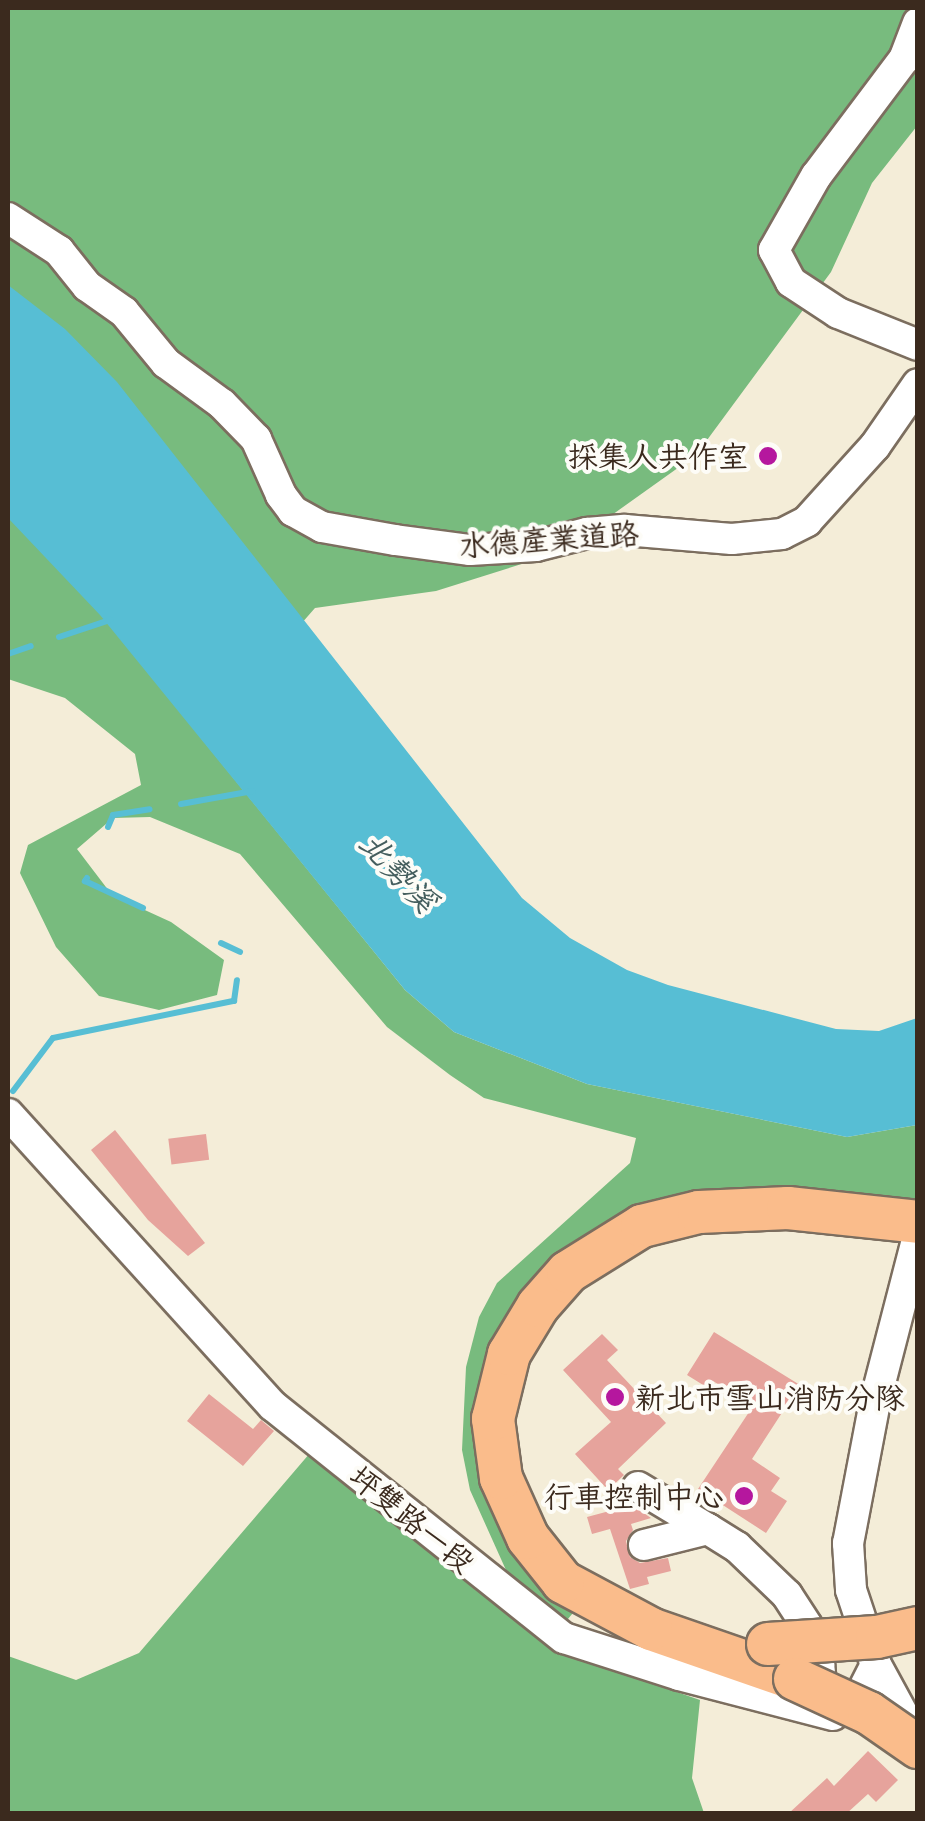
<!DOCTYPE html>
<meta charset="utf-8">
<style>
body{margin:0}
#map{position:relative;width:925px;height:1821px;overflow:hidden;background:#f4edd8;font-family:"Patrick Hand","LXGW WenKai TC",sans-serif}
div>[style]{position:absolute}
.forest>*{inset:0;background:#78bb7e}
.water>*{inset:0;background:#57bed4}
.stream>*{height:6px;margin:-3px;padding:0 3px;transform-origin:3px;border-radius:3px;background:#57bed4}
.building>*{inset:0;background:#e6a39c;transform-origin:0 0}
.roads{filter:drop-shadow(2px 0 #7c6e5f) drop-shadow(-2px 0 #7c6e5f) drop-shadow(0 2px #7c6e5f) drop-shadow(0 -2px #7c6e5f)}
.minor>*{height:30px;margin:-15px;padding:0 15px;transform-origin:15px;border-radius:15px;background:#fff}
.highway>*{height:42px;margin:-21px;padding:0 21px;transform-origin:21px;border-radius:21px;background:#fabc8b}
.bridges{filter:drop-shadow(2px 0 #7c6e5f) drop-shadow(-2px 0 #7c6e5f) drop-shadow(0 2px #7c6e5f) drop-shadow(0 -2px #7c6e5f)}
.highway-bridge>*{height:42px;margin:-21px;padding:0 21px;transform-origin:21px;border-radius:21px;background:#fabc8b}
.dots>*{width:28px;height:28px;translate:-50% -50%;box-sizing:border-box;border:5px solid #fdfcf7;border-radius:50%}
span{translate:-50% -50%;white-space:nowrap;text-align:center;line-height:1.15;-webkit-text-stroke:8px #fdfcf7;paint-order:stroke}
.poi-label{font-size:30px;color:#3b2a1e}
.right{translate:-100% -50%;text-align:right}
.left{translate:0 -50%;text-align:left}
.street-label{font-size:30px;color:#3b2a1e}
.water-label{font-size:32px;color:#455e5e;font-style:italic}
.frame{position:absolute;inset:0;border:10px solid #3b2a1e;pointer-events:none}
</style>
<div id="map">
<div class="forest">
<i style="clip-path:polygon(8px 8px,917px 8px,917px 126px,872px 183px,831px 272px,696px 455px,560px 552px,436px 591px,315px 608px,201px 738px,405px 990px,454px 1032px,587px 1084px,847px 1137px,917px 1125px,917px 1218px,750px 1205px,583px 1258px,558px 1284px,487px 1451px,582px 1602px,563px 1625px,510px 1579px,470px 1490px,462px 1450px,466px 1367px,479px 1317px,497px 1283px,630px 1163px,636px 1138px,484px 1098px,450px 1075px,387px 1027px,240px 854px,150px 817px,113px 818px,77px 849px,112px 895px,171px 922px,224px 960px,217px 995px,159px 1010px,99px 996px,56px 947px,20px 873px,28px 845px,141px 785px,135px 754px,65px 698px,8px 679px)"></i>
<i style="clip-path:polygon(310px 1453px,549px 1648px,700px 1700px,692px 1778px,704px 1813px,8px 1814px,8px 1656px,76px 1680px,139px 1653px)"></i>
</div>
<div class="water">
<i style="clip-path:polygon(8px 285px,65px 329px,117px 382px,522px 898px,570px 938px,627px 970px,668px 985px,836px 1029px,879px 1031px,917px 1018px,917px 1125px,847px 1137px,587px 1084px,454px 1032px,405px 990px,100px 615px,8px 518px)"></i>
</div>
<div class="stream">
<i style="left:59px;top:637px;width:54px;rotate:-18.4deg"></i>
<i style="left:8px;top:654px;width:24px;rotate:-19deg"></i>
<i style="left:181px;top:804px;width:73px;rotate:-10.2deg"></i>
<i style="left:108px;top:827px;width:13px;rotate:-67deg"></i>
<i style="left:113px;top:815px;width:37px;rotate:-9deg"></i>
<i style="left:87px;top:878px;width:4px;rotate:124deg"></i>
<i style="left:85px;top:881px;width:64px;rotate:25deg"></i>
<i style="left:221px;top:943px;width:21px;rotate:25deg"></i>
<i style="left:13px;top:1091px;width:66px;rotate:-53deg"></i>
<i style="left:53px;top:1038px;width:185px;rotate:-11.6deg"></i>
<i style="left:234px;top:1001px;width:21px;rotate:-82deg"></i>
</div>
<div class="building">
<i style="clip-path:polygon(115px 1130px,205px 1243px,188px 1256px,148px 1220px,91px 1150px)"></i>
<i style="left:206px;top:1134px;width:26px;height:38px;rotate:83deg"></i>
<i style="clip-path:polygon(714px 1332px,800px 1385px,752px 1459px,780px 1478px,771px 1491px,787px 1501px,766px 1533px,698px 1489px,753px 1406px,713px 1381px,708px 1388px,687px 1375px)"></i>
<i style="clip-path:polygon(602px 1334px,618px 1350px,607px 1360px,666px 1423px,618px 1469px,624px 1475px,608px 1490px,575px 1454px,611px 1422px,563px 1370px)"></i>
<i style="clip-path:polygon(209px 1394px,253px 1429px,261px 1420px,274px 1431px,243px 1466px,187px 1421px)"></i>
<i style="clip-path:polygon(632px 1505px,651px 1518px,631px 1524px,633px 1530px,626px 1541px,630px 1557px,640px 1563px,668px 1558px,671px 1571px,647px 1577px,649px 1584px,630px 1589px,610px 1529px,592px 1534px,587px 1517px)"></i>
<i style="clip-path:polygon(868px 1751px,898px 1780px,876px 1802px,868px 1794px,846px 1814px,788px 1814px,827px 1778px,834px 1786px)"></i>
</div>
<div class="roads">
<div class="minor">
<i style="left:918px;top:23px;width:39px;rotate:111deg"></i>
<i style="left:904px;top:59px;width:146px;rotate:126.9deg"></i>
<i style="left:816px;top:176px;width:85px;rotate:119.6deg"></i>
<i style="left:774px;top:250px;width:36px;rotate:62deg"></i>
<i style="left:791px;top:282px;width:56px;rotate:33.4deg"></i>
<i style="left:838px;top:313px;width:86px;rotate:21.8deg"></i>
<i style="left:8px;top:218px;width:61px;rotate:32.9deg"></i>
<i style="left:59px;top:251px;width:45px;rotate:51.3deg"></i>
<i style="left:87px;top:286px;width:45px;rotate:35.1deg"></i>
<i style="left:124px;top:312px;width:66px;rotate:50.5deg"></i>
<i style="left:166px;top:363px;width:69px;rotate:36.2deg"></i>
<i style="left:222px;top:404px;width:49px;rotate:45.8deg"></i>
<i style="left:256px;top:439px;width:61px;rotate:65.9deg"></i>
<i style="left:281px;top:495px;width:20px;rotate:53deg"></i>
<i style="left:293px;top:511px;width:33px;rotate:29deg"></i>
<i style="left:322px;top:527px;width:74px;rotate:10.1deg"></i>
<i style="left:395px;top:540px;width:76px;rotate:7.6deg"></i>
<i style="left:470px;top:550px;width:66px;rotate:-3.5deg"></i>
<i style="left:536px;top:546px;width:53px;rotate:-14.3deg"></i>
<i style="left:587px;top:533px;width:38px;rotate:-5deg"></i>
<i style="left:625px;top:530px;width:107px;rotate:4.8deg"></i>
<i style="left:732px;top:539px;width:50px;rotate:-5.7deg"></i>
<i style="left:782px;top:534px;width:28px;rotate:-27deg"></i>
<i style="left:807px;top:521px;width:101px;rotate:-47.8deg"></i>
<i style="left:875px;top:446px;width:75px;rotate:-55.3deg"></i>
<i style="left:8px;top:1114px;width:394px;rotate:47.8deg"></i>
<i style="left:273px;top:1406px;width:372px;rotate:38.6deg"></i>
<i style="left:564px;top:1638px;width:121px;rotate:17.8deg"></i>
<i style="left:679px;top:1675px;width:159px;rotate:14.6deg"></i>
<i style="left:918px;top:1236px;width:171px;rotate:104.5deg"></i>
<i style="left:875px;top:1402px;width:144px;rotate:100.8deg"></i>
<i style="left:848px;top:1543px;width:47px;rotate:86.3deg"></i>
<i style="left:851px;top:1590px;width:79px;rotate:71.6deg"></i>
<i style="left:876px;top:1665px;width:88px;rotate:61.4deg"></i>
<i style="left:638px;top:1487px;width:82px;rotate:31deg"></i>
<i style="left:644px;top:1545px;width:66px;rotate:-14deg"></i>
<i style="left:708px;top:1529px;width:34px;rotate:32deg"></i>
<i style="left:737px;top:1547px;width:69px;rotate:43.8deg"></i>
<i style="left:787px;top:1595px;width:37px;rotate:57deg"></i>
<i style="left:807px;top:1626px;width:40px;rotate:72deg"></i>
<i style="left:819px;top:1664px;width:46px;rotate:83.8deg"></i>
<i style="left:824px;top:1710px;width:37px;rotate:-19deg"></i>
<i style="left:859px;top:1698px;width:37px;rotate:-63deg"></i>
</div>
<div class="highway">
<i style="left:795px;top:1679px;width:152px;rotate:-160.9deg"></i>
<i style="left:651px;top:1629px;width:100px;rotate:-151.9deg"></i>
<i style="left:563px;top:1582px;width:56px;rotate:-128.5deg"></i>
<i style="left:528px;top:1538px;width:66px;rotate:-114.2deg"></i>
<i style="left:501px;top:1478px;width:60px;rotate:-97.7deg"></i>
<i style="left:493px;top:1419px;width:67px;rotate:-76.2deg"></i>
<i style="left:509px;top:1354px;width:56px;rotate:-58.9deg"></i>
<i style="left:538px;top:1306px;width:45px;rotate:-48.6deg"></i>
<i style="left:568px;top:1272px;width:87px;rotate:-31.9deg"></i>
<i style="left:642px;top:1226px;width:59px;rotate:-13.8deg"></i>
<i style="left:699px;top:1212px;width:89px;rotate:-2.6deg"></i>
<i style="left:788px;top:1208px;width:131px;rotate:6.1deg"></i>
</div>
</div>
<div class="bridges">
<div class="highway-bridge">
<i style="left:768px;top:1644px;width:109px;rotate:-3.7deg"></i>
<i style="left:877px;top:1637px;width:42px;rotate:-12.4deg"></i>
<i style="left:795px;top:1679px;width:81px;rotate:24.7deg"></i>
<i style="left:869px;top:1713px;width:60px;rotate:34.8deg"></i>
</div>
</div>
<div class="dots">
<i style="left:768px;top:456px;background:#b5179e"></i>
<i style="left:615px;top:1397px;background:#b5179e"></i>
<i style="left:744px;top:1496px;background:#b5179e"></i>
</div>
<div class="poi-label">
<span class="right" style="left:748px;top:456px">採集人共作室</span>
<span class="left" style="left:635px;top:1397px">新北市雪山消防分隊</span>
<span class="right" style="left:724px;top:1496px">行車控制中心</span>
</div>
<div class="street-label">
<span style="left:549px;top:539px;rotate:-4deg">水德產業道路</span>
<span style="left:412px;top:1519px;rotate:39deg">坪雙路一段</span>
</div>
<div class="water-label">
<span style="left:398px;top:872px;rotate:47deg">北勢溪</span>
</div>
<div class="frame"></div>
</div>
